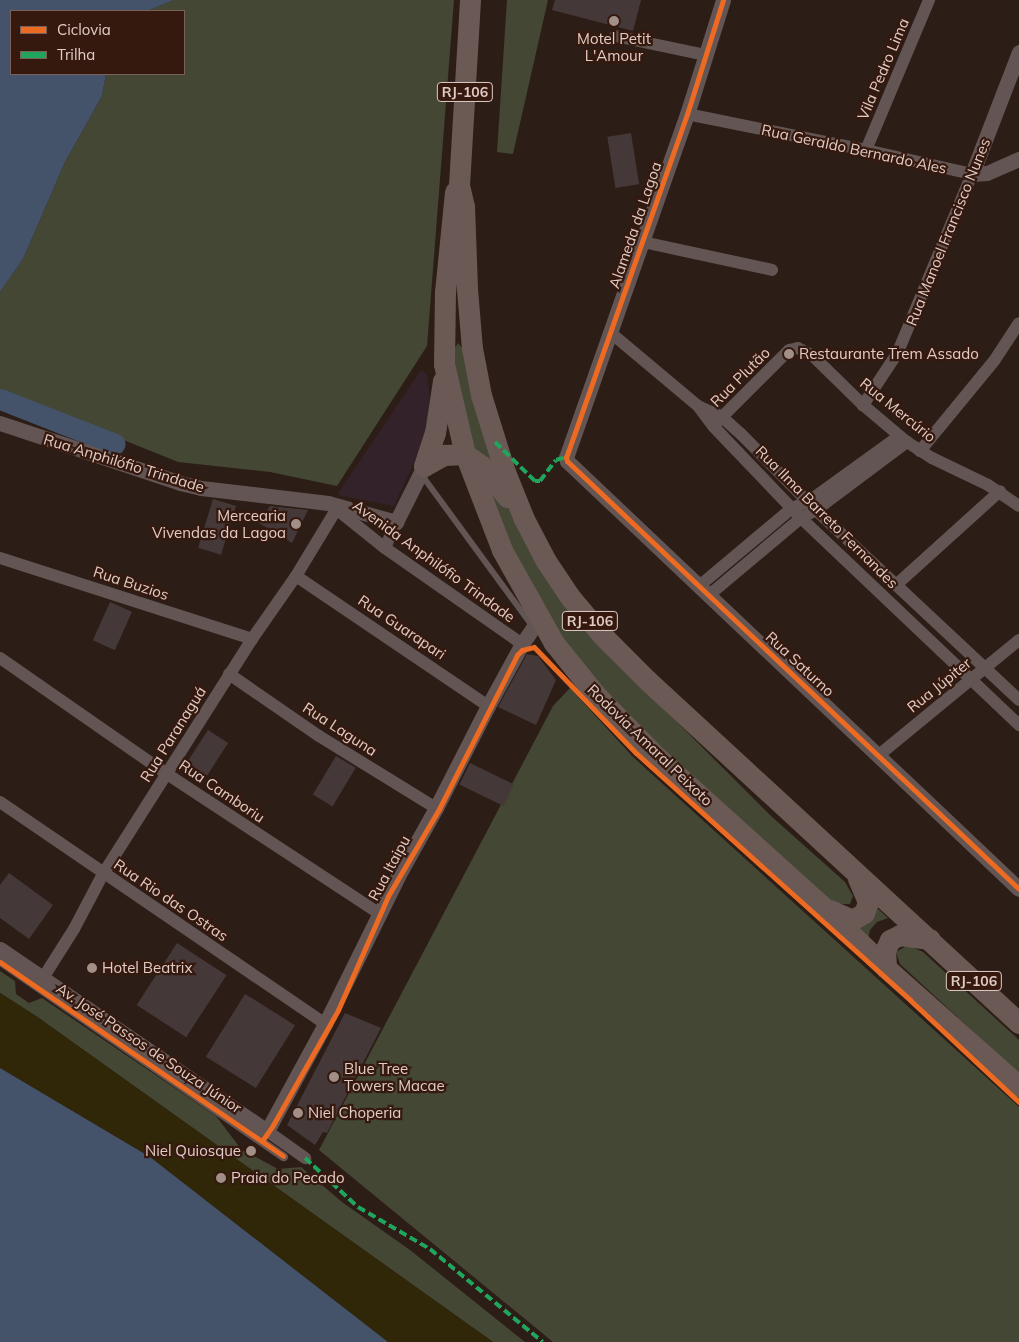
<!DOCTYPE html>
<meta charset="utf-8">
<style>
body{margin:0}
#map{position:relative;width:1019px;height:1342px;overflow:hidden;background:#2d1d17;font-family:Mulish,sans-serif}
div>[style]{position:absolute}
.commercial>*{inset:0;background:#332229}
.green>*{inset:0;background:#434734}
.sand>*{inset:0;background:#302709}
.water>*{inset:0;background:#45536a}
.river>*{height:21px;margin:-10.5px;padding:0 10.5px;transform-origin:10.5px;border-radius:10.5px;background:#45536a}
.building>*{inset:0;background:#453839;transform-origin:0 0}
.service>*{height:6px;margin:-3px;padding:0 3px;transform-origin:3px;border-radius:3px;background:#635553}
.pedestrian>*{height:9px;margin:-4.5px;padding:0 4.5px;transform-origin:4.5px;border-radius:4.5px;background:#635553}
.minor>*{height:12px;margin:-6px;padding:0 6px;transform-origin:6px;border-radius:6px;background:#635553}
.tertiary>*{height:15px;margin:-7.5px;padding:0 7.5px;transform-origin:7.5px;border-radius:7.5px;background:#635553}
.trunk>*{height:21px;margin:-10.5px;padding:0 10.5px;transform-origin:10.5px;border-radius:10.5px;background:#6a5955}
.quiet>*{height:4px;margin-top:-2px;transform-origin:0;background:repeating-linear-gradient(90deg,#20a55d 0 8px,transparent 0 12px)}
.cycleway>*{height:5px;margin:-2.5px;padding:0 2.5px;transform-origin:2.5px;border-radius:2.5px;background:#ed6a23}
.dots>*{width:14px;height:14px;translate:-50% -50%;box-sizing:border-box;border:2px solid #35190f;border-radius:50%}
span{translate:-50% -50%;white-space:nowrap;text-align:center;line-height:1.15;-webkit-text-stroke:4.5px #35190f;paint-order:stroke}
.shield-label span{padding:1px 4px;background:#35190f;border:1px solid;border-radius:4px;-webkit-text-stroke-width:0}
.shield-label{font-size:14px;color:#e0ccc5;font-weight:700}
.poi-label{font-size:15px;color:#e0ccc5}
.left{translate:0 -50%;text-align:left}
.right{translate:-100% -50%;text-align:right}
.street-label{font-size:15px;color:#e0ccc5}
.legend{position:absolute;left:10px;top:10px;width:175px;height:65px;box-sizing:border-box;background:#35190f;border:1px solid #796158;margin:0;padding:6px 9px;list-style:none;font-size:15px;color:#e0ccc5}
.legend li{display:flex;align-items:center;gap:10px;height:25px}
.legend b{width:25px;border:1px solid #796158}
</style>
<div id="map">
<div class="commercial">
<i style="clip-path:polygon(421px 370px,427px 374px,433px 421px,394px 506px,337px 495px)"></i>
</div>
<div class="green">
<i style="clip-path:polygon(174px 0,454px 0,427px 346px,337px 486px,270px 472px,178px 462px,0 390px,0 292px,23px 259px,65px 162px,102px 96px,106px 74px,184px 74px,184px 11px,147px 11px)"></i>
<i style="clip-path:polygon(507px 0,548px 0,513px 154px,497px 152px)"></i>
<i style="clip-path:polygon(458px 343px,464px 350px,491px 460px,471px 452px,452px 353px)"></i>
<i style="clip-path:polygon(475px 469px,488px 478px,610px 655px,771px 816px,845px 882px,853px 896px,850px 904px,835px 904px,637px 731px,565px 651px,511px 555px)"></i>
<i style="clip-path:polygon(570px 688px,633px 757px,1019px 1107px,1019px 1342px,553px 1342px,319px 1150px,553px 706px)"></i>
<i style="clip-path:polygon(874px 905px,888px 918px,877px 922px,870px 930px,868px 940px,853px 925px)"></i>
<i style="clip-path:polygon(908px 945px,923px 952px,1019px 1040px,1019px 1074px,900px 964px,896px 952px)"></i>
<i style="clip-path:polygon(0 971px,15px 981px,16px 994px,29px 1003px,42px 998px,216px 1116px,241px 1149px,278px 1169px,301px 1167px,342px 1202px,410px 1250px,525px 1342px,493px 1342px,36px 1016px,0 993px)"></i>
</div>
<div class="sand">
<i style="clip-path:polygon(0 993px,36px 1016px,493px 1342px,388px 1342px,150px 1157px,0 1068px)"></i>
</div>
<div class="water">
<i style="clip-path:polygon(0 0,174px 0,147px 11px,11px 11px,11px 74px,106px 74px,102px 96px,65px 162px,23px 259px,0 292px)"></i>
<i style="clip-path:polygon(0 1068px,150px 1157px,388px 1342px,0 1342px)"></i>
</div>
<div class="river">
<i style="left:0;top:399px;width:123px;rotate:21.4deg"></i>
</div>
<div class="building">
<i style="clip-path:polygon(555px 0,641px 0,633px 31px,552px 10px)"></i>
<i style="left:631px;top:133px;width:52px;height:24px;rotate:81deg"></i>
<i style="left:213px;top:499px;width:24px;height:51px;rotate:17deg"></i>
<i style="clip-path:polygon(270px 506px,308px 510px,292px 543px,259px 523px)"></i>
<i style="left:110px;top:602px;width:24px;height:42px;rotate:24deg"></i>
<i style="clip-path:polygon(527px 654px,538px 656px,556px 680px,536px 725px,498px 707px)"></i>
<i style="left:208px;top:730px;width:24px;height:46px;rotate:33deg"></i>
<i style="left:336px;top:756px;width:23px;height:45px;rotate:31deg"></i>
<i style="left:470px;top:763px;width:49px;height:24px;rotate:26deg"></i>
<i style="clip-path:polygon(9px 873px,53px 905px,29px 939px,0 918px,0 885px)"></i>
<i style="left:177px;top:943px;width:59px;height:74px;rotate:33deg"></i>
<i style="left:245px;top:994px;width:59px;height:74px;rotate:32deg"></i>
<i style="clip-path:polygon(345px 1013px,381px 1028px,327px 1133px,323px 1132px,315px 1145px,287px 1125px)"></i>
</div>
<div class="service">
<i style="left:421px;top:474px;width:190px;rotate:53.8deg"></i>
</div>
<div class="pedestrian">
<i style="left:0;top:961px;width:344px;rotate:34.6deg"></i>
</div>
<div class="minor">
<i style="left:615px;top:36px;width:93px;rotate:11.8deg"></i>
<i style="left:687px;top:114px;width:183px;rotate:11.4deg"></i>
<i style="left:866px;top:150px;width:109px;rotate:12.8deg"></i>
<i style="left:972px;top:174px;width:193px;rotate:112.6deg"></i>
<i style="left:898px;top:352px;width:64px;rotate:123.4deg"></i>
<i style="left:866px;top:150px;width:163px;rotate:-67.2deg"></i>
<i style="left:643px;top:242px;width:132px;rotate:12.2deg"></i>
<i style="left:611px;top:333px;width:114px;rotate:40deg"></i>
<i style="left:698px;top:406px;width:25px;rotate:53deg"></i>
<i style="left:713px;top:426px;width:127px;rotate:46.3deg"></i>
<i style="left:801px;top:518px;width:301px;rotate:43.5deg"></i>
<i style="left:700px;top:407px;width:24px;rotate:24deg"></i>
<i style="left:722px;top:417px;width:25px;rotate:42deg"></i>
<i style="left:741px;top:434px;width:107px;rotate:45.4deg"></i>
<i style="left:816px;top:510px;width:278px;rotate:43.1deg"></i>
<i style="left:716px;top:423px;width:103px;rotate:-45deg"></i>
<i style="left:789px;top:350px;width:9px;rotate:-13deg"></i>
<i style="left:798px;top:348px;width:17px;rotate:28deg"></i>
<i style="left:813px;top:356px;width:70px;rotate:44.4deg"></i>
<i style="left:863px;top:405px;width:57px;rotate:40.1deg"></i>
<i style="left:907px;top:442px;width:30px;rotate:33deg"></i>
<i style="left:932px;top:458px;width:62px;rotate:25.7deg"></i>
<i style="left:988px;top:485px;width:37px;rotate:34deg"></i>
<i style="left:920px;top:451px;width:117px;rotate:-50.6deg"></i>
<i style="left:994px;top:361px;width:45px;rotate:-56.7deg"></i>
<i style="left:330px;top:504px;width:70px;rotate:38.7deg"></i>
<i style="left:385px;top:548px;width:167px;rotate:35deg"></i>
<i style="left:385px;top:548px;width:28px;rotate:-67deg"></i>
<i style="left:0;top:558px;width:265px;rotate:17.8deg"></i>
<i style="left:296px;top:576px;width:232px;rotate:34.1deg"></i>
<i style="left:896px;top:585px;width:140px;rotate:-42.1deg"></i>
<i style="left:698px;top:587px;width:123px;rotate:-40deg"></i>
<i style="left:792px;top:508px;width:18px;rotate:-22deg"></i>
<i style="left:809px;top:501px;width:111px;rotate:-35.8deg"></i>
<i style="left:708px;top:596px;width:121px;rotate:-40deg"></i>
<i style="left:801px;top:518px;width:17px;rotate:-28deg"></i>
<i style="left:816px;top:510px;width:114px;rotate:-36.8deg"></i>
<i style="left:0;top:658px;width:203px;rotate:34.8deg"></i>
<i style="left:167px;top:774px;width:254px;rotate:33.3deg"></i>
<i style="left:229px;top:674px;width:109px;rotate:34.6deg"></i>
<i style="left:319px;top:736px;width:137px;rotate:31.6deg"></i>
<i style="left:879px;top:755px;width:181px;rotate:-39.4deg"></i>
<i style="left:0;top:802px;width:394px;rotate:34.3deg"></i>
<i style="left:43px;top:978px;width:58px;rotate:-57.7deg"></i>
<i style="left:74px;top:929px;width:62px;rotate:-62.2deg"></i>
<i style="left:103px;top:874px;width:278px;rotate:-57.6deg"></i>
<i style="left:252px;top:639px;width:77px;rotate:-55.1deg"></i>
<i style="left:296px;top:576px;width:77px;rotate:-58.8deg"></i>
<i style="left:267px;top:1131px;width:47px;rotate:35.4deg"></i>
</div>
<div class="tertiary">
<i style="left:723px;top:0;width:120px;rotate:107.5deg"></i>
<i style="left:687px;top:114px;width:364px;rotate:109.4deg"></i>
<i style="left:566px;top:457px;width:4px;rotate:76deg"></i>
<i style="left:567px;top:461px;width:622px;rotate:43.44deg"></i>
<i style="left:1019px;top:52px;width:131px;rotate:111.1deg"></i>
<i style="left:972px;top:174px;width:15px;rotate:-4deg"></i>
<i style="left:987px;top:173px;width:35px;rotate:-24deg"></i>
<i style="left:0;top:423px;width:190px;rotate:18.4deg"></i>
<i style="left:180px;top:483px;width:22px;rotate:13deg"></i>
<i style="left:201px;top:488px;width:128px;rotate:6.7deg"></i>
<i style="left:328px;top:503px;width:71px;rotate:15.6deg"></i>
<i style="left:396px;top:522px;width:63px;rotate:-63.4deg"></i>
<i style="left:0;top:949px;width:323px;rotate:34.3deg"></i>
<i style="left:267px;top:1131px;width:122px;rotate:-61.5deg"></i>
<i style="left:325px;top:1024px;width:165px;rotate:-63.7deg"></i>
<i style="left:398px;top:876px;width:78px;rotate:-60.8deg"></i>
<i style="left:436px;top:808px;width:114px;rotate:-63deg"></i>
<i style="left:488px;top:706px;width:71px;rotate:-61.3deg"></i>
<i style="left:522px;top:644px;width:30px;rotate:-56deg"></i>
</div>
<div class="trunk">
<i style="left:470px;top:0;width:185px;rotate:93.4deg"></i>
<i style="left:459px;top:185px;width:22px;rotate:77deg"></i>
<i style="left:464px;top:206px;width:83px;rotate:87.9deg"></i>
<i style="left:467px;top:289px;width:59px;rotate:85.2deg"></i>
<i style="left:472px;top:348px;width:48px;rotate:79.2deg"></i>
<i style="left:481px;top:395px;width:81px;rotate:72.7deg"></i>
<i style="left:505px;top:472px;width:51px;rotate:68deg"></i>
<i style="left:524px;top:519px;width:47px;rotate:62.4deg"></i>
<i style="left:546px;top:561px;width:43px;rotate:56.3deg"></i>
<i style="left:570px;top:597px;width:51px;rotate:49.8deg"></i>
<i style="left:603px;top:636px;width:62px;rotate:45deg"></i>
<i style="left:647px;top:680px;width:506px;rotate:42.68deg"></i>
<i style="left:455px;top:192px;width:100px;rotate:95.7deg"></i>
<i style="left:445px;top:292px;width:72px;rotate:90.8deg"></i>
<i style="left:444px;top:364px;width:92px;rotate:76.9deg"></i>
<i style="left:465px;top:454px;width:103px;rotate:68.9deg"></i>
<i style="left:502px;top:550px;width:107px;rotate:60.8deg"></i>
<i style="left:554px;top:643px;width:67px;rotate:51.1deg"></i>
<i style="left:596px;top:695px;width:87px;rotate:45.5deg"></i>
<i style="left:657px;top:757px;width:221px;rotate:42.1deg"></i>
<i style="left:821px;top:905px;width:91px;rotate:44.1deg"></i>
<i style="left:886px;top:968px;width:178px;rotate:41.6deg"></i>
<i style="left:424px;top:466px;width:23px;rotate:-29deg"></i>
<i style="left:444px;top:455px;width:21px;rotate:-3deg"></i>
<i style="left:465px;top:454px;width:21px;rotate:35deg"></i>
<i style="left:482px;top:466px;width:40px;rotate:51deg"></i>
<i style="left:424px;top:466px;width:35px;rotate:-72deg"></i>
<i style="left:435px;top:433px;width:53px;rotate:-81.3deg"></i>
<i style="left:830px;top:910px;width:24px;rotate:24deg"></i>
<i style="left:852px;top:920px;width:14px;rotate:-30deg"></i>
<i style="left:864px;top:913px;width:12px;rotate:-70deg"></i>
<i style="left:868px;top:902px;width:26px;rotate:-113deg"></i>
<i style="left:886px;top:968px;width:17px;rotate:-93deg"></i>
<i style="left:885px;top:951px;width:12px;rotate:-66deg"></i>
<i style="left:890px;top:940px;width:11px;rotate:-27deg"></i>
<i style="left:900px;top:935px;width:30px;rotate:8deg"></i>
</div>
<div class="quiet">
<i style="left:495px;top:442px;width:56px;rotate:44.3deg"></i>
<i style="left:535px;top:481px;width:5px"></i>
<i style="left:540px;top:481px;width:26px;rotate:-53deg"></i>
<i style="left:556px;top:460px;width:10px;rotate:-17deg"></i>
<i style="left:305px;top:1158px;width:72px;rotate:42.8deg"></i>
<i style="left:358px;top:1207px;width:83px;rotate:30.3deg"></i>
<i style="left:430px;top:1249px;width:146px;rotate:39.5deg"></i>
</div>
<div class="cycleway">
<i style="left:723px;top:0;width:120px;rotate:107.5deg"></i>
<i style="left:687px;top:114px;width:364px;rotate:109.4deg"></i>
<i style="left:566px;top:457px;width:4px;rotate:76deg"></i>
<i style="left:567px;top:461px;width:622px;rotate:43.44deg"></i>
<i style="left:0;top:962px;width:343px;rotate:34.4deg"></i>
<i style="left:262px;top:1141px;width:19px;rotate:-55deg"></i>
<i style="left:273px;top:1125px;width:132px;rotate:-60.5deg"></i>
<i style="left:338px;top:1010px;width:124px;rotate:-66.3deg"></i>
<i style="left:388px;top:896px;width:101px;rotate:-59.6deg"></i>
<i style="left:439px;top:809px;width:173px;rotate:-63.1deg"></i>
<i style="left:517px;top:655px;width:7px;rotate:-45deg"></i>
<i style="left:522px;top:650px;width:12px;rotate:-14deg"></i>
<i style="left:534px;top:647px;width:147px;rotate:46.1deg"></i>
<i style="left:636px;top:753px;width:369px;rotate:42deg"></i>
<i style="left:910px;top:1000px;width:149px;rotate:43.1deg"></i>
</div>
<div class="dots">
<i style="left:614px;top:21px;background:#a18f88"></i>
<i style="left:789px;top:354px;background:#a18f88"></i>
<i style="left:296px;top:524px;background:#a18f88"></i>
<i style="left:92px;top:968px;background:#a18f88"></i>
<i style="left:334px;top:1077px;background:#a18f88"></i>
<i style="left:298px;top:1113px;background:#a18f88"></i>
<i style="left:251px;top:1151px;background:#a18f88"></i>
<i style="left:221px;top:1178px;background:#a18f88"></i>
</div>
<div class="shield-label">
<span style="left:465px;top:92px">RJ-106</span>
<span style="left:590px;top:621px">RJ-106</span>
<span style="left:974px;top:981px">RJ-106</span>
</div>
<div class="poi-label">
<span style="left:614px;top:47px">Motel Petit<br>L'Amour</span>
<span class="left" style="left:799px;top:354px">Restaurante Trem Assado</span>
<span class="right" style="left:286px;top:524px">Mercearia<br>Vivendas da Lagoa</span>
<span class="left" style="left:102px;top:968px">Hotel Beatrix</span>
<span class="left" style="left:344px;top:1077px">Blue Tree<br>Towers Macae</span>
<span class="left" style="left:308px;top:1113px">Niel Choperia</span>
<span class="right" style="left:241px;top:1151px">Niel Quiosque</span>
<span class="left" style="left:231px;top:1178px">Praia do Pecado</span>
</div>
<div class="street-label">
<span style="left:883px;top:69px;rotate:-67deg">Vila Pedro Lima</span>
<span style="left:854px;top:149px;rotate:12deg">Rua Geraldo Bernardo Ales</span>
<span style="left:635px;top:225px;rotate:-71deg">Alameda da Lagoa</span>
<span style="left:948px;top:232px;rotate:-68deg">Rua Manoel Francisco Nunes</span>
<span style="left:740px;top:377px;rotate:-45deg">Rua Plutão</span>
<span style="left:898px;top:410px;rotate:39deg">Rua Mercúrio</span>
<span style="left:124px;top:463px;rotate:17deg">Rua Anphilófio Trindade</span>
<span style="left:827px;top:517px;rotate:45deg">Rua Ilma Barreto Fernandes</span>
<span style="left:434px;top:561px;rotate:36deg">Avenida Anphilófio Trindade</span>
<span style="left:131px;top:583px;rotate:18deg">Rua Buzios</span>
<span style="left:402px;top:627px;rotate:34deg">Rua Guarapari</span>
<span style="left:800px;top:664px;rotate:43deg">Rua Saturno</span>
<span style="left:939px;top:685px;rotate:-39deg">Rua Júpiter</span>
<span style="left:340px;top:729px;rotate:33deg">Rua Laguna</span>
<span style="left:173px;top:734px;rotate:-58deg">Rua Paranaguá</span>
<span style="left:650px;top:745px;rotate:44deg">Rodovia Amaral Peixoto</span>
<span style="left:222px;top:791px;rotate:34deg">Rua Camboriu</span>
<span style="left:389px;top:868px;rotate:-62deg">Rua Itaipu</span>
<span style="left:171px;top:900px;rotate:34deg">Rua Rio das Ostras</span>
<span style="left:149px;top:1048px;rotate:34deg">Av. José Passos de Souza Júnior</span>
</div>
<ul class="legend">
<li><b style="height:6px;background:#ed6a23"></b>Ciclovia</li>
<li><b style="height:6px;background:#20a55d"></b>Trilha</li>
</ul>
</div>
